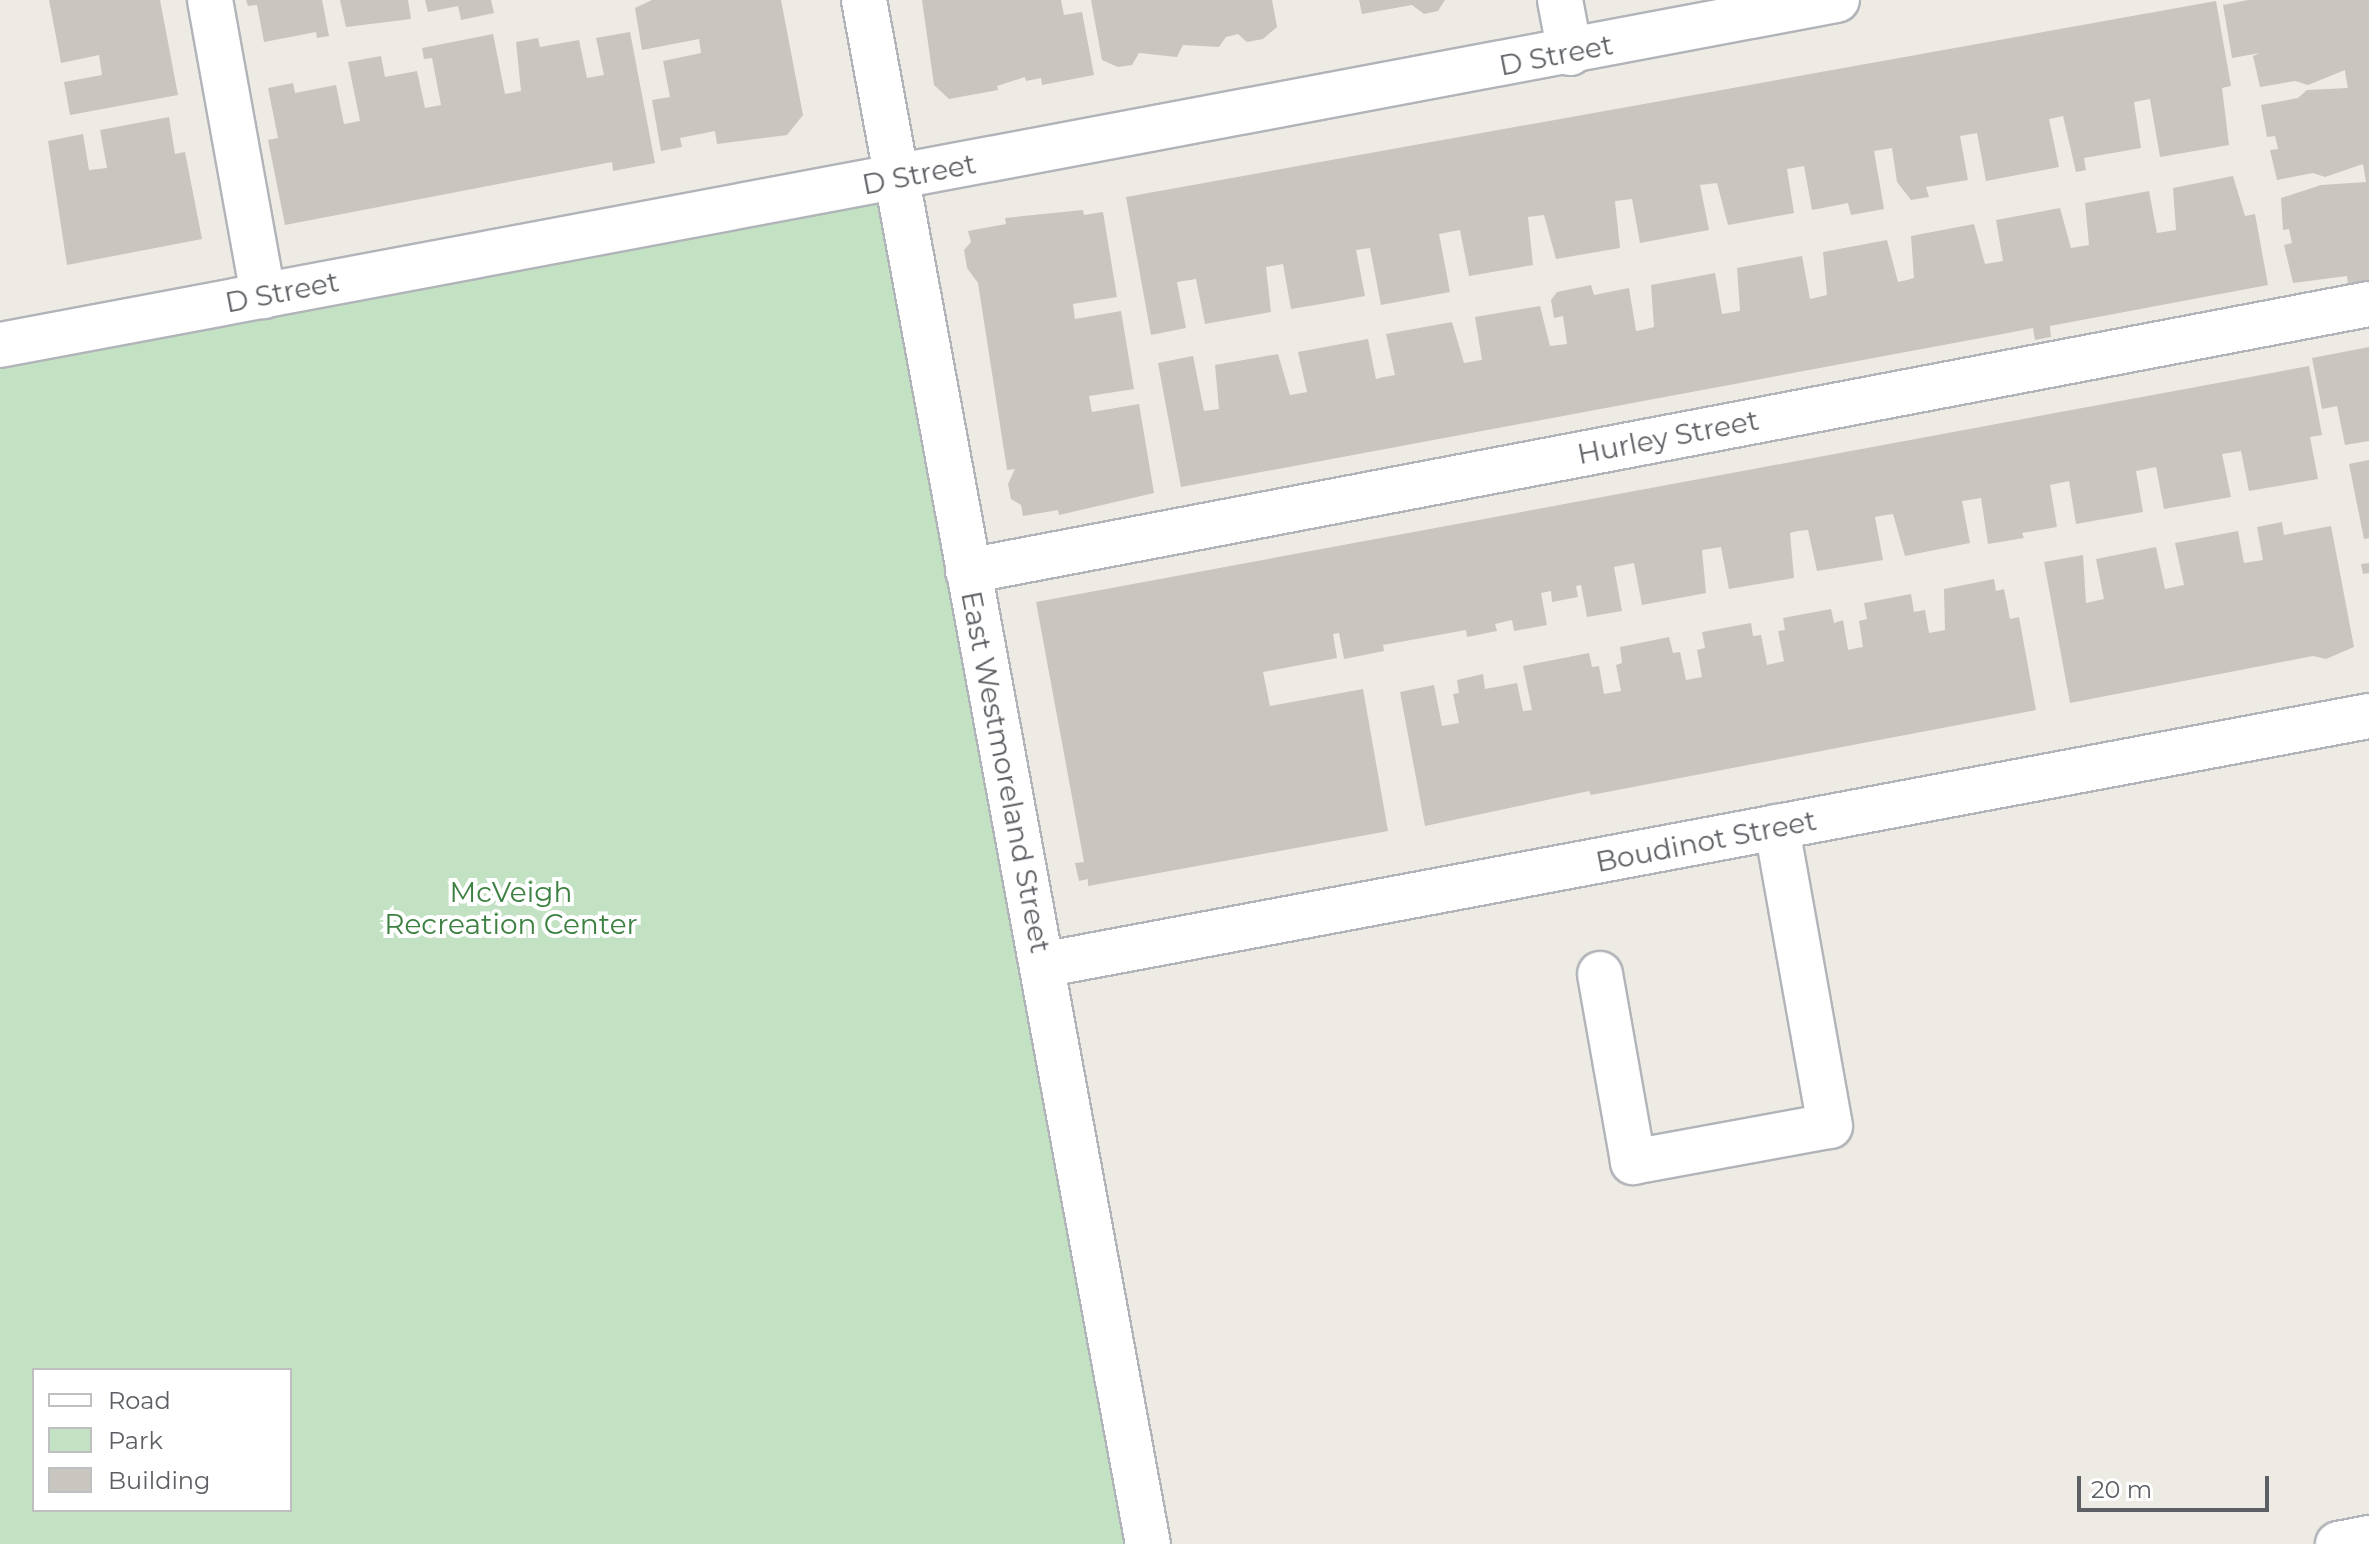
<!DOCTYPE html>
<style>
body{margin:0}
#map{position:relative;width:2369px;height:1544px;overflow:hidden;background:#edebe4;font-family:Montserrat,sans-serif}
div>[style]{position:absolute}
.green>*{inset:0;background:#c3e2c3}
.building>*{inset:0;background:#c9c6c0}
.roads{filter:drop-shadow(2px 0 #b1b4b8) drop-shadow(-2px 0 #b1b4b8) drop-shadow(0 2px #b1b4b8) drop-shadow(0 -2px #b1b4b8)}
.minor>*{height:44px;margin:-22px;padding:0 22px;transform-origin:22px;border-radius:22px;background:#fff}
span{translate:-50% -50%;white-space:nowrap;text-align:center;line-height:1.15;-webkit-text-stroke:8px #fff;paint-order:stroke}
.street-label{font-size:28px;color:#5c5f63}
.park-label{font-size:28px;color:#3d8142}
.legend{position:absolute;left:32px;top:1368px;width:260px;height:144px;box-sizing:border-box;background:#fff;border:2px solid #bebfc1;margin:0;padding:10px 14px;list-style:none;font-size:24px;color:#5c5f63}
.legend li{display:flex;align-items:center;gap:16px;height:40px}
.legend b{width:40px;border:2px solid #bebfc1}
.scale{position:absolute;left:2077px;top:1476px;width:192px;height:36px;box-sizing:border-box;border:4px solid #5c5f63;border-top:0;padding-left:10px;font-size:24px;line-height:28px;white-space:nowrap;color:#5c5f63;-webkit-text-stroke:6px #fff;paint-order:stroke}
</style>
<div id="map">
<div class="green">
<i style="clip-path:polygon(evenodd,895px 178px,1148px 1544px,0 1544px,0 345px,895px 178px,34px 1370px,290px 1370px,290px 1510px,34px 1510px,34px 1370px)"></i>
</div>
<div class="building">
<i style="clip-path:polygon(49px 0,160px 0,178px 95px,70px 115px,64px 82px,102px 75px,99px 55px,61px 63px)"></i>
<i style="clip-path:polygon(246px 0,322px 0,329px 36px,317px 38px,316px 32px,264px 42px,257px 5px,248px 6px)"></i>
<i style="clip-path:polygon(340px 0,408px 0,411px 19px,346px 27px)"></i>
<i style="clip-path:polygon(425px 0,491px 0,494px 13px,461px 20px,458px 6px,428px 12px)"></i>
<i style="clip-path:polygon(652px 0,781px 0,803px 115px,787px 135px,717px 144px,715px 131px,680px 138px,682px 147px,661px 151px,652px 100px,670px 97px,663px 61px,701px 53px,699px 39px,642px 50px,635px 8px)"></i>
<i style="clip-path:polygon(922px 0,1061px 0,1064px 15px,1082px 12px,1094px 75px,1042px 85px,1041px 78px,1026px 81px,1025px 77px,997px 86px,998px 90px,949px 99px,934px 85px)"></i>
<i style="clip-path:polygon(1091px 0,1272px 0,1277px 27px,1263px 39px,1247px 42px,1238px 34px,1226px 37px,1219px 47px,1183px 45px,1177px 57px,1139px 53px,1132px 65px,1118px 67px,1102px 60px)"></i>
<i style="clip-path:polygon(1359px 0,1445px 0,1438px 11px,1424px 14px,1412px 5px,1362px 14px)"></i>
<i style="clip-path:polygon(2248px 0,2369px 0,2369px 280px,2348px 284px,2347px 276px,2293px 283px,2284px 245px,2292px 243px,2289px 229px,2283px 230px,2281px 198px,2321px 185px,2366px 182px,2363px 164px,2325px 177px,2313px 173px,2277px 180px,2270px 150px,2278px 149px,2277px 144px,2275px 136px,2267px 137px,2261px 105px,2298px 98px,2307px 90px,2348px 88px,2346px 78px,2345px 70px,2308px 85px,2295px 81px,2260px 87px,2253px 56px,2260px 53px,2232px 58px,2223px 5px)"></i>
<i style="clip-path:polygon(2216px 1px,2231px 86px,2222px 88px,2229px 145px,2160px 157px,2150px 99px,2134px 102px,2141px 148px,2084px 158px,2086px 170px,2076px 172px,2063px 116px,2054px 118px,2049px 119px,2059px 167px,1986px 181px,1977px 133px,1960px 136px,1968px 180px,1926px 187px,1929px 197px,1911px 200px,1897px 182px,1892px 148px,1874px 151px,1884px 209px,1851px 215px,1848px 203px,1812px 210px,1804px 166px,1787px 169px,1794px 213px,1728px 225px,1717px 183px,1700px 185px,1709px 230px,1640px 243px,1632px 199px,1615px 201px,1620px 248px,1556px 259px,1544px 215px,1528px 217px,1533px 265px,1469px 276px,1460px 230px,1439px 234px,1450px 292px,1381px 305px,1370px 248px,1356px 250px,1365px 296px,1327px 303px,1291px 309px,1283px 264px,1266px 267px,1271px 312px,1205px 324px,1196px 279px,1177px 282px,1186px 328px,1151px 335px,1126px 197px)"></i>
<i style="clip-path:polygon(630px 32px,655px 163px,613px 171px,612px 162px,285px 225px,268px 140px,278px 138px,268px 88px,293px 83px,295px 93px,336px 85px,344px 124px,360px 121px,348px 62px,381px 56px,385px 77px,417px 71px,425px 108px,441px 105px,432px 58px,424px 59px,422px 48px,493px 34px,505px 94px,521px 91px,516px 42px,538px 38px,540px 47px,579px 40px,587px 78px,604px 75px,596px 38px)"></i>
<i style="clip-path:polygon(169px 117px,175px 154px,185px 152px,202px 239px,67px 265px,48px 141px,83px 134px,89px 170px,107px 168px,100px 130px)"></i>
<i style="clip-path:polygon(2233px 176px,2245px 216px,2255px 214px,2268px 285px,2050px 326px,2051px 337px,2035px 340px,2033px 328px,2008px 333px,1181px 487px,1158px 363px,1193px 356px,1204px 411px,1219px 409px,1215px 365px,1278px 354px,1290px 395px,1307px 392px,1298px 352px,1368px 339px,1376px 379px,1384px 377px,1395px 375px,1386px 334px,1452px 322px,1464px 363px,1482px 360px,1475px 317px,1540px 306px,1550px 346px,1567px 344px,1563px 316px,1554px 318px,1551px 300px,1557px 292px,1591px 285px,1594px 295px,1629px 288px,1636px 331px,1646px 329px,1654px 327px,1651px 285px,1715px 273px,1722px 314px,1740px 311px,1737px 268px,1802px 256px,1810px 299px,1827px 295px,1823px 252px,1887px 240px,1898px 282px,1907px 280px,1914px 278px,1911px 236px,1974px 224px,1985px 264px,2003px 261px,1996px 220px,2060px 208px,2071px 248px,2089px 245px,2085px 203px,2149px 191px,2157px 233px,2176px 230px,2173px 188px)"></i>
<i style="clip-path:polygon(1083px 210px,1084px 215px,1103px 212px,1117px 297px,1073px 304px,1075px 319px,1121px 311px,1134px 389px,1089px 396px,1092px 412px,1139px 404px,1154px 493px,1059px 515px,1058px 510px,1023px 516px,1021px 505px,1011px 499px,1008px 484px,1015px 469px,1007px 470px,978px 283px,967px 268px,964px 250px,971px 242px,968px 231px,1006px 224px,1005px 218px)"></i>
<i style="clip-path:polygon(2369px 347px,2369px 441px,2345px 445px,2337px 406px,2322px 409px,2312px 358px)"></i>
<i style="clip-path:polygon(2309px 366px,2322px 435px,2310px 437px,2318px 479px,2249px 491px,2241px 451px,2222px 454px,2231px 497px,2164px 509px,2156px 467px,2136px 471px,2143px 512px,2076px 524px,2069px 481px,2050px 485px,2057px 527px,2022px 533px,2024px 538px,1988px 544px,1981px 498px,1962px 501px,1970px 543px,1905px 556px,1893px 514px,1886px 515px,1875px 517px,1883px 560px,1817px 571px,1808px 530px,1798px 531px,1790px 533px,1794px 578px,1729px 589px,1721px 547px,1702px 550px,1706px 593px,1642px 605px,1634px 563px,1614px 567px,1622px 611px,1587px 617px,1581px 585px,1576px 586px,1578px 597px,1552px 602px,1551px 591px,1541px 593px,1547px 625px,1514px 631px,1512px 620px,1495px 624px,1497px 631px,1467px 637px,1466px 630px,1383px 645px,1384px 651px,1344px 659px,1339px 633px,1333px 634px,1337px 658px,1263px 672px,1270px 706px,1363px 689px,1388px 831px,1088px 886px,1088px 879px,1079px 881px,1075px 863px,1084px 862px,1036px 602px)"></i>
<i style="clip-path:polygon(2369px 460px,2369px 538px,2364px 539px,2349px 464px)"></i>
<i style="clip-path:polygon(2282px 522px,2284px 535px,2331px 526px,2354px 647px,2326px 659px,2313px 656px,2070px 703px,2044px 562px,2083px 555px,2086px 603px,2104px 599px,2096px 559px,2156px 547px,2165px 589px,2184px 585px,2175px 543px,2238px 531px,2244px 563px,2263px 560px,2257px 527px)"></i>
<i style="clip-path:polygon(2369px 563px,2369px 573px,2363px 574px,2361px 564px)"></i>
<i style="clip-path:polygon(1994px 579px,1996px 591px,2004px 589px,2010px 619px,2019px 617px,2036px 710px,1591px 795px,1589px 791px,1425px 826px,1400px 692px,1434px 685px,1442px 726px,1459px 723px,1453px 694px,1459px 693px,1457px 680px,1483px 674px,1485px 689px,1517px 683px,1523px 711px,1532px 710px,1523px 666px,1589px 653px,1592px 667px,1599px 666px,1604px 694px,1621px 691px,1616px 665px,1622px 663px,1620px 647px,1669px 637px,1673px 653px,1680px 652px,1686px 680px,1702px 677px,1697px 650px,1705px 648px,1702px 632px,1751px 623px,1753px 636px,1761px 635px,1767px 665px,1784px 661px,1778px 631px,1785px 630px,1783px 618px,1831px 609px,1834px 623px,1843px 620px,1848px 650px,1857px 648px,1863px 647px,1859px 621px,1867px 619px,1864px 603px,1911px 594px,1914px 612px,1925px 610px,1929px 633px,1945px 630px,1944px 589px)"></i>
</div>
<div class="roads">
<div class="minor">
<i style="left:210px;top:0;width:301px;rotate:79.8deg"></i>
<i style="left:864px;top:0;width:1570px;rotate:79.58deg"></i>
<i style="left:1560px;top:0;width:54px;rotate:79.3deg"></i>
<i style="left:0;top:345px;width:1869px;rotate:-10.64deg"></i>
<i style="left:968px;top:571px;width:1426px;rotate:-10.79deg"></i>
<i style="left:1042px;top:965px;width:1350px;rotate:-10.63deg"></i>
<i style="left:1600px;top:974px;width:191px;rotate:80deg"></i>
<i style="left:1633px;top:1162px;width:200px;rotate:-10.4deg"></i>
<i style="left:1830px;top:1126px;width:304px;rotate:-100.1deg"></i>
<i style="left:2338px;top:1544px;width:32px;rotate:-11deg"></i>
</div>
</div>
<div class="street-label">
<span style="left:1556px;top:55px;rotate:-11deg">D Street</span>
<span style="left:919px;top:174px;rotate:-11deg">D Street</span>
<span style="left:282px;top:292px;rotate:-11deg">D Street</span>
<span style="left:1668px;top:437px;rotate:-11deg">Hurley Street</span>
<span style="left:1006px;top:772px;rotate:79deg">East Westmoreland Street</span>
<span style="left:1706px;top:841px;rotate:-11deg">Boudinot Street</span>
</div>
<div class="park-label">
<span style="left:511px;top:908px">McVeigh<br>Recreation Center</span>
</div>
<ul class="legend">
<li><b style="height:10px;background:#fff"></b>Road</li>
<li><b style="height:22px;background:#c3e2c3"></b>Park</li>
<li><b style="height:22px;background:#c9c6c0"></b>Building</li>
</ul>
<div class="scale">20 m</div>
</div>
